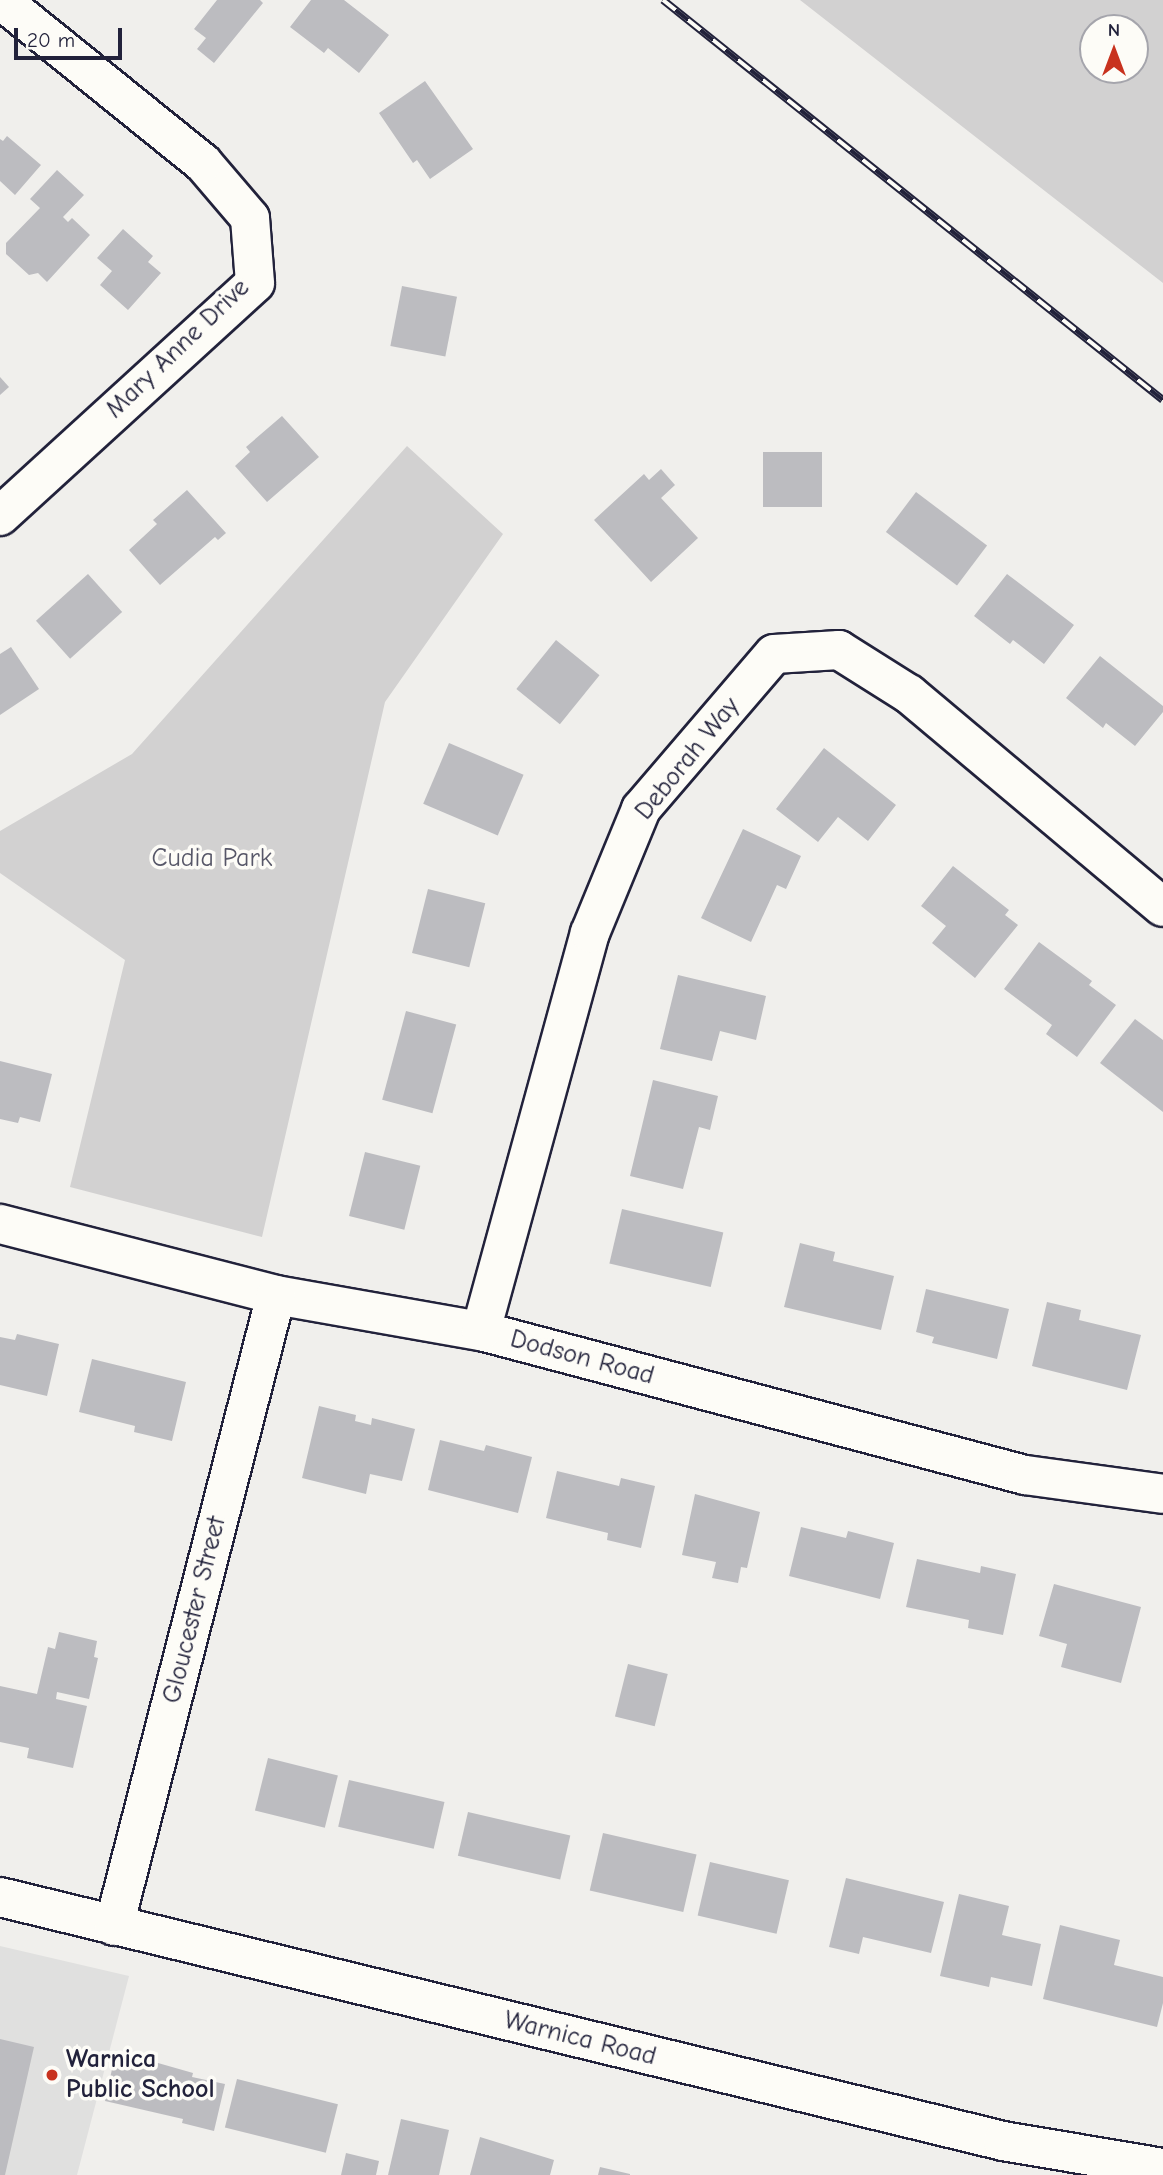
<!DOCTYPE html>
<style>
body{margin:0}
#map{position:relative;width:1163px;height:2175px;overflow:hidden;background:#f0efec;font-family:"Comic Neue",sans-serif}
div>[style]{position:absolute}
.built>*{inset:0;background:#e0e0df}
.green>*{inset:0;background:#d2d1d1}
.building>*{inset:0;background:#bcbcc0;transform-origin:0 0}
.roads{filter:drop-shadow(2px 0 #22223b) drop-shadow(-2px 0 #22223b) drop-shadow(0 2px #22223b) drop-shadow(0 -2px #22223b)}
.street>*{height:38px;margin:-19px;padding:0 19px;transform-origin:19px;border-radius:19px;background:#fdfcf7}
.rail>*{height:8px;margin-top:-4px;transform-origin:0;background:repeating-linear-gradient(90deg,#fdfcf7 0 16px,#22223b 0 32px);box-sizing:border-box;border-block:2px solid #22223b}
.dots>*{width:19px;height:19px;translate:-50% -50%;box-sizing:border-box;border:4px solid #fdfcf7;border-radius:50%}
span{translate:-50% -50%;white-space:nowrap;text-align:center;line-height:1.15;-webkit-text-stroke:7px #fdfcf7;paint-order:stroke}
.street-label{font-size:26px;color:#22223b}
.park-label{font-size:26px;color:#575768}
.poi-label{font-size:26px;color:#22223b;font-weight:700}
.left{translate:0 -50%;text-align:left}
.north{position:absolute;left:1079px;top:14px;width:70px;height:70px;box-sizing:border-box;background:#fdfcf7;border:2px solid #a5a5ac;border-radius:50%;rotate:0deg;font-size:19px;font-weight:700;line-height:28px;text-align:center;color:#22223b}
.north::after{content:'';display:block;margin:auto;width:24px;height:32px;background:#c8321e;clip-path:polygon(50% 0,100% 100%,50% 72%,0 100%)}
.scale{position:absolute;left:14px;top:28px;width:108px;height:32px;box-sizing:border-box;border:4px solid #22223b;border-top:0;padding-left:9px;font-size:21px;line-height:24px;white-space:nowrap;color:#22223b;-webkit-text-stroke:5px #fdfcf7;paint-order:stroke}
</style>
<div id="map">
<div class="built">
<i style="clip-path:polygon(0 1946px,129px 1976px,77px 2175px,0 2175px)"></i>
</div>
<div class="green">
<i style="clip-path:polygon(evenodd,800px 0,1163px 0,1163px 283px,800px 0,1135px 28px,1135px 70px,1093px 70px,1093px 28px,1135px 28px)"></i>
<i style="clip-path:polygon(407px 446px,503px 534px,385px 702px,262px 1237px,70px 1187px,125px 960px,0 873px,0 831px,132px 754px)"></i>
</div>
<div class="building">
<i style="clip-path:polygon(217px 0,260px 0,263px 3px,214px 63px,197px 49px,206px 38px,194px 29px)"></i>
<i style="clip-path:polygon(311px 0,344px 0,389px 35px,359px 73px,328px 48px,324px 53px,290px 27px)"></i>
<i style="clip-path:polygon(425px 81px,473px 149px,430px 179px,417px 160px,413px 163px,379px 113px)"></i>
<i style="clip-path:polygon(7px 136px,41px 165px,15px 195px,0 181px,0 139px,3px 141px)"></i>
<i style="clip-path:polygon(57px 170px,84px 195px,63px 217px,68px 222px,72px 218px,90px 235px,47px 282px,38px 273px,29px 275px,6px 254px,6px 243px,40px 208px,30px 199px)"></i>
<i style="clip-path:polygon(123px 229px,153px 256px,148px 262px,161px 273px,128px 310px,100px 285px,112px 271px,97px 258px)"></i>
<i style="left:402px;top:286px;width:56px;height:61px;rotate:11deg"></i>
<i style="clip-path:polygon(0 377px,9px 387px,0 395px)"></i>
<i style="clip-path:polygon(282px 416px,319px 457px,267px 502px,235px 466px,250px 452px,246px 447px)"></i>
<i style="left:763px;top:452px;width:59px;height:55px"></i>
<i style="clip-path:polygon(661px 469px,675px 485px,661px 498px,698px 538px,651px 582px,594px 520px,644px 474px,649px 480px)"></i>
<i style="clip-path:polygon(187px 490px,226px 533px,218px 540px,215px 537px,160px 585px,129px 550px,157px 524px,153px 520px)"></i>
<i style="left:916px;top:492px;width:89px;height:50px;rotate:37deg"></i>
<i style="left:88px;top:574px;width:51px;height:70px;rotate:48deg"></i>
<i style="clip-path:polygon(1007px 574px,1074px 625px,1044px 664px,1013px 640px,1010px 644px,974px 616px)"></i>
<i style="left:556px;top:640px;width:56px;height:63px;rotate:39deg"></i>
<i style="clip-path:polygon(11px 647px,39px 689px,0 715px,0 654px)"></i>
<i style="clip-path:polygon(1100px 656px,1163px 706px,1163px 712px,1135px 746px,1106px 723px,1103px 728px,1066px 698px)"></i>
<i style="left:449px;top:743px;width:81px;height:66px;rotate:23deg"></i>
<i style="clip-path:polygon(824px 748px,896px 805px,868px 841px,838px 817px,818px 842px,776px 809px)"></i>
<i style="clip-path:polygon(743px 829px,801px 856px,786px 889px,777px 885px,751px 942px,701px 918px)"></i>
<i style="clip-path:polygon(953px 866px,1009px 910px,1005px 915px,1018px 925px,975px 978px,932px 943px,946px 926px,921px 906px)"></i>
<i style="left:428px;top:889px;width:59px;height:66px;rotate:14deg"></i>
<i style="clip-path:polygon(1039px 942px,1092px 981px,1089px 985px,1116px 1005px,1077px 1057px,1046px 1034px,1052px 1025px,1004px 989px)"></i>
<i style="clip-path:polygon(678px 975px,766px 996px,756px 1040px,720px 1031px,712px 1061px,660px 1049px)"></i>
<i style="left:406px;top:1011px;width:52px;height:92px;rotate:15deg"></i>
<i style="clip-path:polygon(1135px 1019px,1163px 1040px,1163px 1112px,1100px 1063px)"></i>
<i style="clip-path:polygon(0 1061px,52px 1074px,40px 1122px,20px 1117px,18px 1123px,0 1119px)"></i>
<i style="clip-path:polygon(653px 1080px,718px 1096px,710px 1130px,699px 1127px,683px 1189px,630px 1176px)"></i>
<i style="left:365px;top:1152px;width:57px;height:66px;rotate:14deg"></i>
<i style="left:622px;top:1209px;width:104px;height:56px;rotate:13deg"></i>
<i style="clip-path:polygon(800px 1243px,835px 1252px,833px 1261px,894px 1276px,881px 1330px,784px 1307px)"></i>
<i style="clip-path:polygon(926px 1289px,1009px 1309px,997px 1359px,932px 1343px,934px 1337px,916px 1332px)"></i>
<i style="clip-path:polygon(1047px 1302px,1081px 1310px,1079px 1320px,1141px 1335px,1127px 1390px,1032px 1366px)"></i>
<i style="clip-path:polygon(17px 1334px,59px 1344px,47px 1396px,0 1385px,0 1337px,15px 1340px)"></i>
<i style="clip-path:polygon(92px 1359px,186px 1382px,172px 1441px,134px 1432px,135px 1426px,79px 1412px)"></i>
<i style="clip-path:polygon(319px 1406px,356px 1415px,355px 1421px,371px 1425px,372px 1418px,415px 1429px,402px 1481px,370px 1474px,366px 1494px,302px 1478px)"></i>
<i style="clip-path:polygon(440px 1440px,484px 1451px,486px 1445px,532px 1457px,518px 1513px,428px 1490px)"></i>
<i style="clip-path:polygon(557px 1471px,619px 1486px,621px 1478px,655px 1486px,641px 1548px,607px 1540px,608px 1533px,546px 1518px)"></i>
<i style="clip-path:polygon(695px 1494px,760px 1512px,747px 1568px,741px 1567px,738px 1583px,712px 1578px,716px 1562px,682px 1555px)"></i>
<i style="clip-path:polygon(801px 1527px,846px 1538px,848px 1531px,894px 1543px,880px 1599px,789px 1576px)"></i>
<i style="clip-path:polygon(917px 1559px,980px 1573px,981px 1566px,1016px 1574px,1003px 1635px,968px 1628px,969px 1620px,906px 1607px)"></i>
<i style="clip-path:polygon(1054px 1584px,1141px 1607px,1121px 1683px,1061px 1667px,1067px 1644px,1039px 1636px)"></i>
<i style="clip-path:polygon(59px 1632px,97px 1641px,94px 1657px,98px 1658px,89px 1699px,57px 1692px,56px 1699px,87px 1706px,73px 1768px,27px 1758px,29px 1748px,0 1742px,0 1686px,37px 1694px,48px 1647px,55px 1649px)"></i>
<i style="left:628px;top:1664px;width:41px;height:54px;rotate:14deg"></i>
<i style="left:268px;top:1758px;width:72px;height:54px;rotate:14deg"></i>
<i style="left:349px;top:1780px;width:98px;height:48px;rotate:13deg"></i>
<i style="left:468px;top:1812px;width:105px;height:45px;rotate:13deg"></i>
<i style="left:603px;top:1833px;width:96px;height:59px;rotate:13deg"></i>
<i style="left:710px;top:1862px;width:81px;height:55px;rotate:13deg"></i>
<i style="clip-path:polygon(846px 1878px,944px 1902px,931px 1953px,863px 1937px,859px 1954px,829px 1947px)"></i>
<i style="clip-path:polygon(959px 1894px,1009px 1906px,1002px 1935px,1041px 1944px,1032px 1986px,991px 1977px,989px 1987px,940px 1976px)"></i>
<i style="clip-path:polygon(1060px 1925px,1120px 1940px,1114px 1965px,1163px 1977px,1163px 2003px,1157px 2027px,1043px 1999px)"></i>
<i style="clip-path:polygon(0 2039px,34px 2047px,5px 2175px,0 2175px)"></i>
<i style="clip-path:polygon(116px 2051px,193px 2073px,192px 2077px,225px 2084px,214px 2131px,182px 2123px,183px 2119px,105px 2101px)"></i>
<i style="left:237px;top:2079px;width:104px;height:50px;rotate:14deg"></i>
<i style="clip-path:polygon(401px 2119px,449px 2130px,439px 2175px,388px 2175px)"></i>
<i style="clip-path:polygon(480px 2137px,554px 2160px,550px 2175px,470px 2175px)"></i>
<i style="clip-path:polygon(346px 2153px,379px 2161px,376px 2175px,341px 2175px)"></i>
<i style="clip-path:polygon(600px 2167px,630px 2174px,630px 2175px,598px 2175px)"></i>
</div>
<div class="roads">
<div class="street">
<i style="left:0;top:516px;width:345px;rotate:-42.4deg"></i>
<i style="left:255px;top:283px;width:65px;rotate:-94.4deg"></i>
<i style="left:250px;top:218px;width:72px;rotate:-130.5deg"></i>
<i style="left:203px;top:163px;width:260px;rotate:-141.1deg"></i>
<i style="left:0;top:1224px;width:285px;rotate:14.4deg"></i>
<i style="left:276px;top:1295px;width:208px;rotate:10deg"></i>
<i style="left:481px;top:1331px;width:563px;rotate:14.83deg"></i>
<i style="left:1025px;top:1475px;width:139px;rotate:7.8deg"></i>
<i style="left:481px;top:1331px;width:413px;rotate:-74.7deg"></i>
<i style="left:590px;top:933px;width:134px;rotate:-67.6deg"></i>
<i style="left:641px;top:809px;width:204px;rotate:-49.4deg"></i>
<i style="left:774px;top:654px;width:65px;rotate:-3.5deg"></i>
<i style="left:839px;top:650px;width:83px;rotate:32.2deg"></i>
<i style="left:909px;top:694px;width:331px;rotate:40deg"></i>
<i style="left:0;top:1897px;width:1032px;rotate:13.67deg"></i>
<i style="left:1003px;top:2141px;width:162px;rotate:9.6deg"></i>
<i style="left:114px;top:1926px;width:651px;rotate:-75.6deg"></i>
</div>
</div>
<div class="rail">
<i style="left:663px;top:0;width:640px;rotate:38.66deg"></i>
</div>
<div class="dots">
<i style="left:52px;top:2075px;background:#c8321e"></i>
</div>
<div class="street-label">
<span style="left:178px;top:349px;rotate:-44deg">Mary Anne Drive</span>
<span style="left:688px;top:759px;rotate:-51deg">Deborah Way</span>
<span style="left:582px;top:1358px;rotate:15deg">Dodson Road</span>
<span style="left:195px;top:1610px;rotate:-76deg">Gloucester Street</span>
<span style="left:580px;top:2039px;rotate:14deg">Warnica Road</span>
</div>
<div class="park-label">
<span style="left:212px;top:859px">Cudia Park</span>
</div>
<div class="poi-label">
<span class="left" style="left:66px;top:2075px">Warnica<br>Public School</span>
</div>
<div class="north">N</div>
<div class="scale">20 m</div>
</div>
